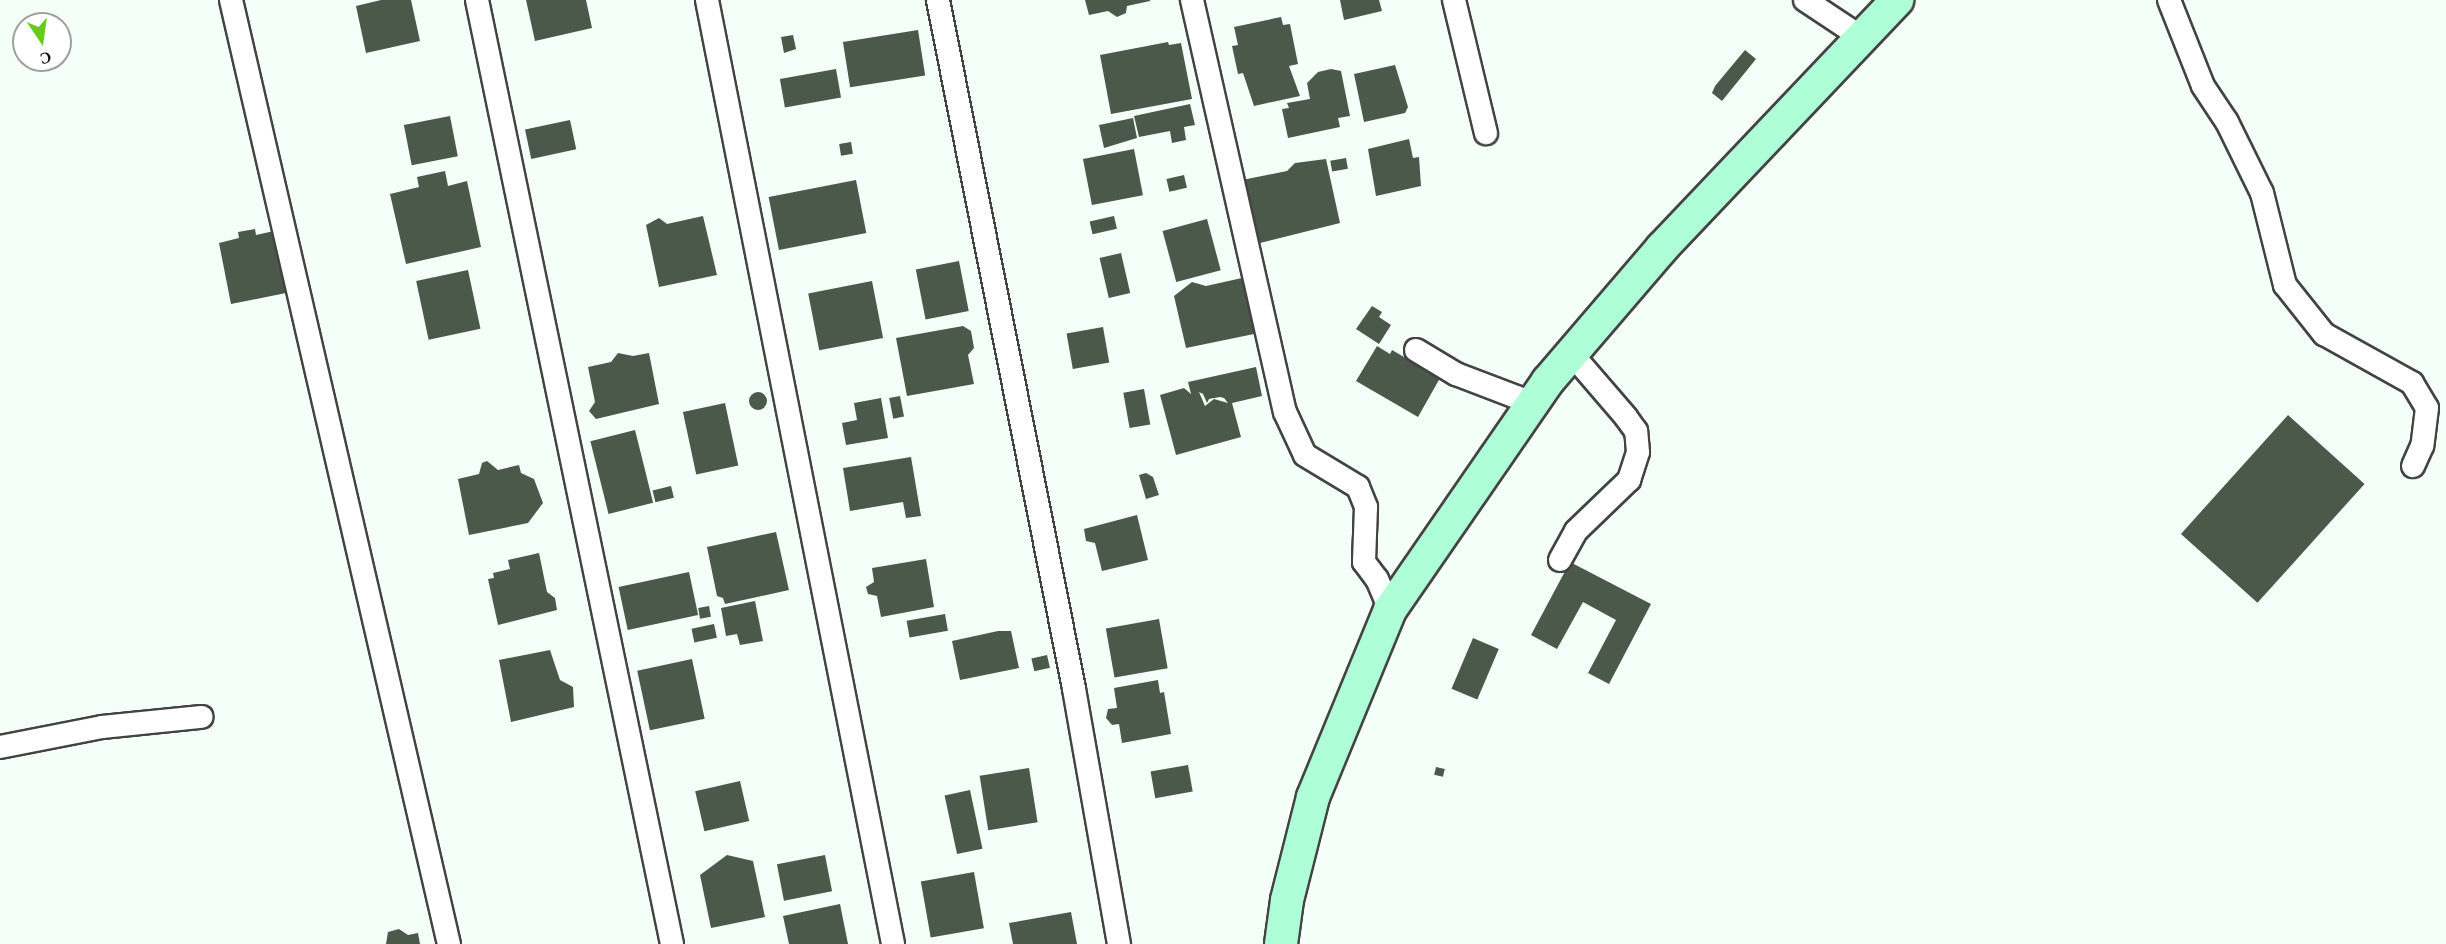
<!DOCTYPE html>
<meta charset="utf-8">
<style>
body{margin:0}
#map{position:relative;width:2446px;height:944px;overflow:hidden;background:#f3fff8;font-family:Spectral,serif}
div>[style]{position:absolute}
.building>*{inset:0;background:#4b594b;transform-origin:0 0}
.round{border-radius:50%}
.roads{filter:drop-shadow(2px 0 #434343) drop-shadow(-2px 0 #434343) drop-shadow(0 2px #434343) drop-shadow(0 -2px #434343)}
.street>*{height:22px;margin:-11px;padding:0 11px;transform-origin:11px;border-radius:11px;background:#fff}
.secondary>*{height:32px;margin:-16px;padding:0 16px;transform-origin:16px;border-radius:16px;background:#aeffd7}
span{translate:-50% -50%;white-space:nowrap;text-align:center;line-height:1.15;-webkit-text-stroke:6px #fff;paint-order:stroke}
.north{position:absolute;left:12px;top:12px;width:60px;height:60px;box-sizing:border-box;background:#fff;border:2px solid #9f9f9f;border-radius:50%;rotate:167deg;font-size:16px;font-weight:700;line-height:24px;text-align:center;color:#101010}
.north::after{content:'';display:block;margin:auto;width:21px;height:27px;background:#66cb1d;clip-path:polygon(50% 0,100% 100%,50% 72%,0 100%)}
</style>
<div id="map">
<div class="building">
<i style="clip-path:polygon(381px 0,411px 0,420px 41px,366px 53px,356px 6px)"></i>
<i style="clip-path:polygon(526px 0,586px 0,592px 28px,535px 41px)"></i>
<i style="clip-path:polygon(1085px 0,1150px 0,1150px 1px,1127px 6px,1126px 13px,1117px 17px,1108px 11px,1089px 15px)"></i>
<i style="clip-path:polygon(1340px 0,1379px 0,1382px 11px,1344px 20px)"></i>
<i style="clip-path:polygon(1281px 17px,1283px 25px,1290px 24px,1298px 64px,1289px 66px,1300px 96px,1254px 106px,1243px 73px,1238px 74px,1232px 46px,1238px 45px,1234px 27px)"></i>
<i style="left:918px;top:30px;width:46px;height:76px;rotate:81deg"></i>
<i style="clip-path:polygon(793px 35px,796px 49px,784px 53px,781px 37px)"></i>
<i style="clip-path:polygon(1168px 42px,1169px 45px,1181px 43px,1192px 99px,1111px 114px,1100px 55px)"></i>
<i style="clip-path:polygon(1745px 50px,1756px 59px,1722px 101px,1712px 93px,1715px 86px)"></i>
<i style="clip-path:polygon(1395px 65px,1408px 107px,1405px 113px,1364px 122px,1354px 74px)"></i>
<i style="left:836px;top:69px;width:29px;height:57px;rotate:80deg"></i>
<i style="clip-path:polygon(1331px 69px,1341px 71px,1350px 116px,1338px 118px,1340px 127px,1288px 138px,1282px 109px,1289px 108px,1287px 103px,1310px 99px,1307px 83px,1318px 72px)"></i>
<i style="clip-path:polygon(1190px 104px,1195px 125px,1184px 127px,1186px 140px,1172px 143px,1170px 131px,1139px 137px,1134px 116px)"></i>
<i style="left:450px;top:116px;width:41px;height:47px;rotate:79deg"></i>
<i style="clip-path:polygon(1133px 118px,1137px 138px,1104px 148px,1099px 125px)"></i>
<i style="left:570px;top:120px;width:30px;height:46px;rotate:78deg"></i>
<i style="clip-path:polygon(1409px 139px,1413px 158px,1419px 157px,1421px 186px,1376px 196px,1368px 149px)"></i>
<i style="left:851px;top:142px;width:12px;height:12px;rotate:81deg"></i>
<i style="left:1134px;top:149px;width:47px;height:52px;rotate:79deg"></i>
<i style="left:1346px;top:158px;width:11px;height:16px;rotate:80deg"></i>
<i style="clip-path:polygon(1326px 159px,1340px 223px,1256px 244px,1242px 180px,1287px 171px,1295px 163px)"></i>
<i style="clip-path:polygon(445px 171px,448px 186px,467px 181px,481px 247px,406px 264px,390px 194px,419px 187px,417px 177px)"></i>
<i style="left:1184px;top:175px;width:13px;height:18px;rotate:77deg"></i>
<i style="left:856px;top:180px;width:54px;height:89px;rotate:79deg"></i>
<i style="clip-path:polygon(703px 216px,717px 275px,659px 287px,646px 225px,659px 218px,667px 224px)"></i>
<i style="left:1114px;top:216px;width:13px;height:25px;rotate:77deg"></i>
<i style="left:1207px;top:219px;width:53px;height:46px;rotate:75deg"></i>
<i style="clip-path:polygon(255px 229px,256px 235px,274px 231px,286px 293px,231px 304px,219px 243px,239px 238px,238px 232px)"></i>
<i style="left:1121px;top:253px;width:41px;height:22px;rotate:77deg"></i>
<i style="left:959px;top:261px;width:51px;height:44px;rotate:79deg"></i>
<i style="left:468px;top:270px;width:60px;height:53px;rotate:78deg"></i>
<i style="clip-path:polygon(1242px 278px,1254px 334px,1186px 348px,1174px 296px,1192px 282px,1206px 286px)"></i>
<i style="left:872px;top:281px;width:58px;height:65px;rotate:79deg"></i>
<i style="clip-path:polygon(1372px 306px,1382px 312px,1379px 317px,1391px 325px,1379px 344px,1356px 329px)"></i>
<i style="clip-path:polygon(963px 326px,971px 331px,974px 348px,968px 355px,974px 384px,907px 396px,896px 338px)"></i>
<i style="left:1103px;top:327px;width:36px;height:37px;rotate:80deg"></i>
<i style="clip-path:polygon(1377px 346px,1390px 354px,1392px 350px,1440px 378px,1418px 417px,1356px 381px)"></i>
<i style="clip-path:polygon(618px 353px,633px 356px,649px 353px,659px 404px,596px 419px,589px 411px,595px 402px,588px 367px,611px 362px)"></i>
<i style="clip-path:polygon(evenodd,1256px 367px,1262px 396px,1232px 403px,1241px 437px,1176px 455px,1160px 395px,1184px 388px,1191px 394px,1188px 382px,1256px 367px,1199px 392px,1203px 394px,1207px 403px,1209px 399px,1220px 397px,1224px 398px,1228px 403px,1214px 399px,1205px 406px,1199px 392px)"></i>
<i style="left:1144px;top:389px;width:36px;height:21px;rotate:80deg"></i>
<i class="round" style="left:749px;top:392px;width:18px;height:18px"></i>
<i style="left:900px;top:396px;width:21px;height:11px;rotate:79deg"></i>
<i style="clip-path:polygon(881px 398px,888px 438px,846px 445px,842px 423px,857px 420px,854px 403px)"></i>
<i style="left:725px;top:403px;width:64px;height:43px;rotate:78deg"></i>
<i style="left:2288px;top:415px;width:103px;height:160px;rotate:42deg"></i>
<i style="left:635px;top:430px;width:75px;height:46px;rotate:76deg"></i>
<i style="clip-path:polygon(911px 457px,921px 516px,906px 518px,903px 502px,850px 511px,843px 468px)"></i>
<i style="clip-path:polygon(487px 461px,498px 470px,519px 465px,521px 473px,534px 479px,543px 503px,528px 523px,469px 535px,458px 479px,479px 474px,482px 463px)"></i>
<i style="clip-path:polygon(1146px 473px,1153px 477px,1159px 495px,1146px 499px,1139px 475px)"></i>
<i style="left:671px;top:486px;width:12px;height:19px;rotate:76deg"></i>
<i style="clip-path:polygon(1137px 515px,1148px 560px,1102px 571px,1095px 543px,1086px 541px,1084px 529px)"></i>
<i style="clip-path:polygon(776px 532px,789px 590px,725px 604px,723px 598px,717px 596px,707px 547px)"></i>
<i style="clip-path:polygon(539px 553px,547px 592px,555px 598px,557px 610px,498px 625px,488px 579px,494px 578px,493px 573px,510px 569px,508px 560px)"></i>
<i style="clip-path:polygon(926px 559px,934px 607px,881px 617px,877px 596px,868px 594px,866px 587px,874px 582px,872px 568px)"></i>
<i style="clip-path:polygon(1570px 562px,1651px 604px,1609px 684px,1588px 673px,1616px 620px,1583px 602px,1557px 649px,1531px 635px)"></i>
<i style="left:689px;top:572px;width:44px;height:72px;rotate:78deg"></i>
<i style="clip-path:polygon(755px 601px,763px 641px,740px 645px,737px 634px,726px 636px,721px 608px)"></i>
<i style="left:709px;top:606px;width:11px;height:11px;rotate:80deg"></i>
<i style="left:945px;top:614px;width:17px;height:39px;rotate:80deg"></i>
<i style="left:1159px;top:619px;width:50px;height:54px;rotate:80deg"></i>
<i style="left:714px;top:624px;width:14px;height:23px;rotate:78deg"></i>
<i style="clip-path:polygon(998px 631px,1011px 631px,1019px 668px,960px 680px,952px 641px)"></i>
<i style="left:1473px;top:638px;width:28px;height:55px;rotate:23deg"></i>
<i style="clip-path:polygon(550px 650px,560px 680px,573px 687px,574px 707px,511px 722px,499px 660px)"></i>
<i style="left:1047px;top:655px;width:13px;height:16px;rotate:77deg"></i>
<i style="left:692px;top:659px;width:61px;height:56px;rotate:78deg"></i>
<i style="clip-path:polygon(1158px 680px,1160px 693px,1164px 692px,1171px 734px,1122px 743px,1119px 724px,1112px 725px,1106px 718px,1108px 709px,1117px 708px,1114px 688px)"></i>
<i style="left:1188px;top:765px;width:27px;height:38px;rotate:80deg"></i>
<i style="left:1436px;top:767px;width:9px;height:8px;rotate:13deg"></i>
<i style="left:1029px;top:768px;width:55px;height:50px;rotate:81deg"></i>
<i style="left:740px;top:781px;width:41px;height:46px;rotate:77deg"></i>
<i style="left:970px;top:790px;width:60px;height:26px;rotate:78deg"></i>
<i style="clip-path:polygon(727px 855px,753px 861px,765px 917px,711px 928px,700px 875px)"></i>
<i style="left:825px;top:855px;width:37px;height:49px;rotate:79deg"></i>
<i style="left:974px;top:872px;width:57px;height:54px;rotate:80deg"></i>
<i style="clip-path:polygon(840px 904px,848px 944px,789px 944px,783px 916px)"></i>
<i style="clip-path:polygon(1071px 912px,1077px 944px,1013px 944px,1009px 923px)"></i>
<i style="clip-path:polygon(399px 929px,408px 935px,418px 933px,420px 944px,386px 944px,388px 932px)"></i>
</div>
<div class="roads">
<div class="street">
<i style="left:231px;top:0;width:969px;rotate:77deg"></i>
<i style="left:477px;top:0;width:964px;rotate:78.33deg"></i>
<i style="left:707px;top:0;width:962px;rotate:78.85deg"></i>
<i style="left:938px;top:0;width:702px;rotate:78.83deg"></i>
<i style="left:1074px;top:689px;width:259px;rotate:80deg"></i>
<i style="left:1192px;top:0;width:422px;rotate:77.3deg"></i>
<i style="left:1285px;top:412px;width:47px;rotate:65.1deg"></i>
<i style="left:1305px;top:455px;width:62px;rotate:31.1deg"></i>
<i style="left:1358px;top:487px;width:22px;rotate:68deg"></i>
<i style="left:1366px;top:507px;width:55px;rotate:92.1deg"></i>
<i style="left:1364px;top:562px;width:21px;rotate:53deg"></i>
<i style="left:1377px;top:579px;width:34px;rotate:67deg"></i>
<i style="left:1454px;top:0;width:137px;rotate:76.5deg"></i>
<i style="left:1805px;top:0;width:67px;rotate:33.5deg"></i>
<i style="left:2169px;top:0;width:92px;rotate:68.4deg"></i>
<i style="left:2203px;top:86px;width:43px;rotate:56.3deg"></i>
<i style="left:2227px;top:122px;width:79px;rotate:63.8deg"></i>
<i style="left:2262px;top:193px;width:95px;rotate:76deg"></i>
<i style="left:2285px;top:285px;width:63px;rotate:51.5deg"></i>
<i style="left:2324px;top:334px;width:101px;rotate:29.1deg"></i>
<i style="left:2412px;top:383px;width:29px;rotate:59deg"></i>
<i style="left:2427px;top:408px;width:38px;rotate:97deg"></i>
<i style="left:2422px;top:446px;width:22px;rotate:114deg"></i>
<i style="left:1416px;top:350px;width:47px;rotate:31deg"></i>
<i style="left:1456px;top:374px;width:81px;rotate:20.9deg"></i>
<i style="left:1560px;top:560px;width:33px;rotate:-61deg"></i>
<i style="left:1576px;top:531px;width:74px;rotate:-43.9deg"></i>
<i style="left:1629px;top:480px;width:29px;rotate:-72deg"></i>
<i style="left:1638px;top:452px;width:21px;rotate:-95deg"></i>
<i style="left:1636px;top:431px;width:17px;rotate:-126deg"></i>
<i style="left:1626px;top:417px;width:84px;rotate:-130.7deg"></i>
<i style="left:0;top:747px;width:104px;rotate:-11.1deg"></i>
<i style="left:102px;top:727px;width:100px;rotate:-5.8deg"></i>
</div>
<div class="secondary">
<i style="left:1281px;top:944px;width:44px;rotate:-82.2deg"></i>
<i style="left:1287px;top:900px;width:106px;rotate:-75.8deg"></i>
<i style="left:1313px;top:797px;width:202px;rotate:-67.6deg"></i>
<i style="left:1390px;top:610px;width:278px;rotate:-55.4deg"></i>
<i style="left:1548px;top:381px;width:175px;rotate:-49.4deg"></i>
<i style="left:1662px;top:248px;width:342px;rotate:-46.5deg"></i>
</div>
</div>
<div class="north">С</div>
</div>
